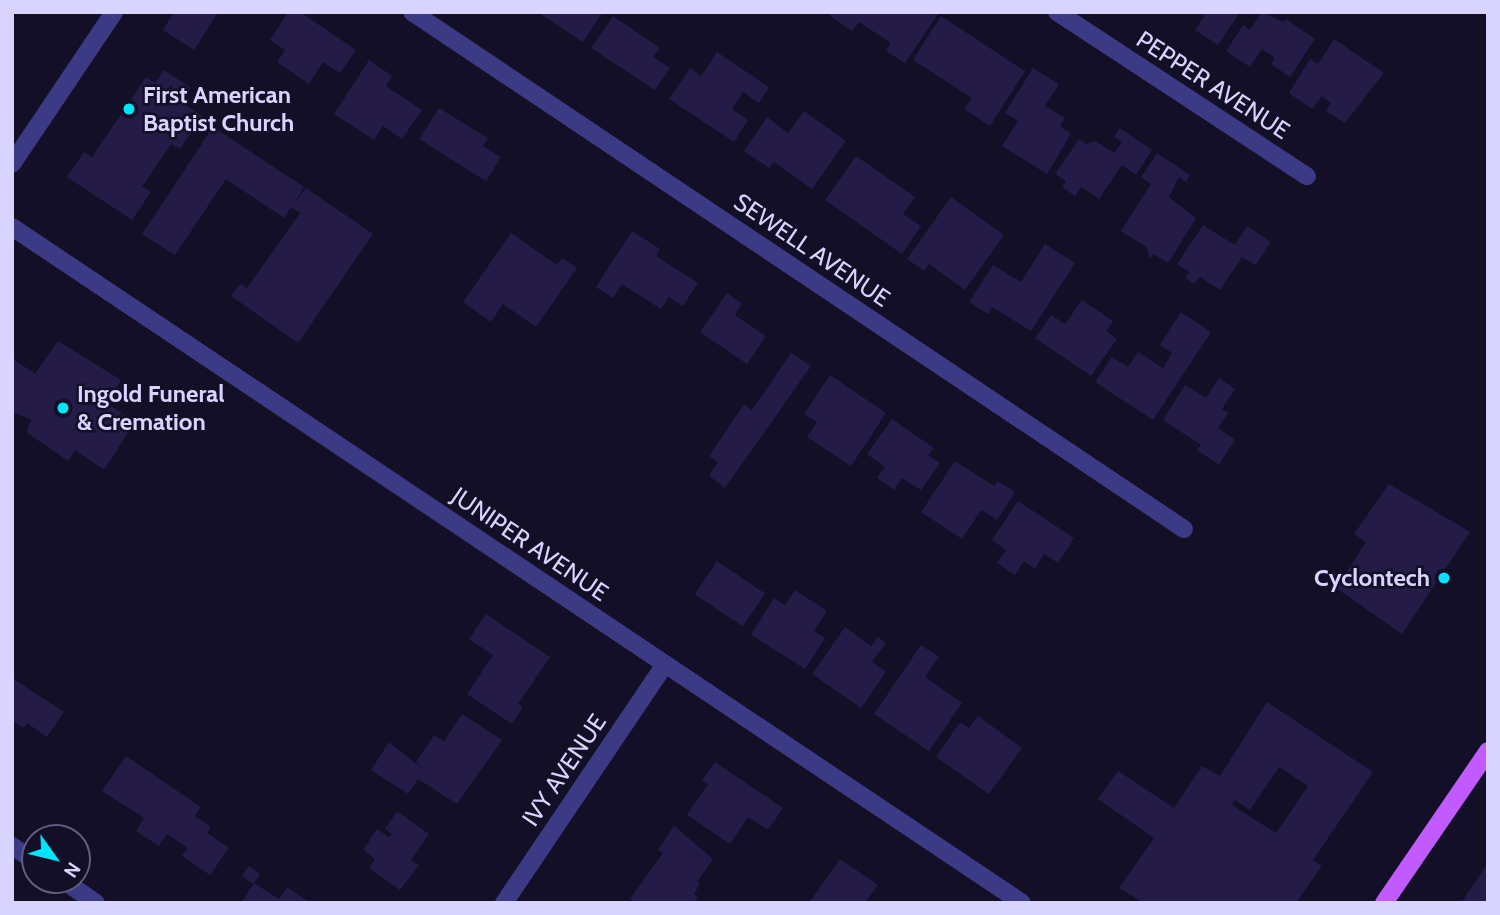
<!DOCTYPE html>
<style>
body{margin:0}
#map{position:relative;width:1500px;height:915px;overflow:hidden;background:#130f26;font-family:Cabin,sans-serif}
div>[style]{position:absolute}
.building>*{inset:0;background:#241b47;transform-origin:0 0}
.minor>*{height:18px;margin:-9px;padding:0 9px;transform-origin:9px;border-radius:9px;background:#3d3a85}
.tertiary>*{height:18px;margin:-9px;padding:0 9px;transform-origin:9px;border-radius:9px;background:#3d3a85}
.primary>*{height:18px;margin:-9px;padding:0 9px;transform-origin:9px;border-radius:9px;background:#c25bff}
.dots>*{width:19px;height:19px;translate:-50% -50%;box-sizing:border-box;border:4px solid #130f26;border-radius:50%}
span{translate:-50% -50%;white-space:nowrap;text-align:center;line-height:1.15;-webkit-text-stroke:5px #130f26;paint-order:stroke}
.street-label{font-size:24px;color:#d9d4ff}
.poi-label{font-size:24px;color:#d9d4ff;font-weight:700}
.left{translate:0 -50%;text-align:left}
.right{translate:-100% -50%;text-align:right}
.frame{position:absolute;inset:0;border:14px solid #d9d4ff;pointer-events:none}
.north{position:absolute;left:21px;top:824px;width:70px;height:70px;box-sizing:border-box;background:#130f26;border:2px solid #625e7d;border-radius:50%;rotate:124deg;font-size:19px;font-weight:700;line-height:28px;text-align:center;color:#d9d4ff}
.north::after{content:'';display:block;margin:auto;width:24px;height:32px;background:#00e5ff;clip-path:polygon(50% 0,100% 100%,50% 72%,0 100%)}
</style>
<div id="map">
<div class="building">
<i style="clip-path:polygon(174px 12px,218px 12px,194px 50px,163px 30px)"></i>
<i style="clip-path:polygon(288px 12px,300px 12px,356px 50px,340px 73px,323px 62px,309px 84px,277px 62px,285px 50px,270px 40px)"></i>
<i style="clip-path:polygon(537px 12px,603px 12px,583px 42px)"></i>
<i style="clip-path:polygon(832px 12px,935px 12px,938px 14px,905px 63px,886px 51px,891px 43px,859px 22px,852px 31px,830px 16px)"></i>
<i style="clip-path:polygon(1198px 12px,1240px 12px,1218px 45px,1195px 30px,1204px 16px)"></i>
<i style="clip-path:polygon(1262px 12px,1284px 22px,1286px 19px,1315px 39px,1290px 77px,1271px 64px,1275px 58px,1262px 49px,1250px 67px,1226px 51px,1243px 25px,1250px 30px)"></i>
<i style="clip-path:polygon(613px 16px,660px 48px,653px 57px,670px 68px,655px 90px,591px 48px)"></i>
<i style="clip-path:polygon(941px 16px,1025px 71px,990px 126px,964px 109px,972px 98px,913px 60px)"></i>
<i style="clip-path:polygon(1334px 39px,1384px 73px,1345px 123px,1326px 111px,1331px 103px,1322px 96px,1312px 109px,1289px 93px,1310px 59px,1318px 64px)"></i>
<i style="clip-path:polygon(717px 52px,769px 87px,759px 103px,743px 92px,732px 109px,748px 120px,734px 142px,669px 99px,690px 68px,701px 76px)"></i>
<i style="clip-path:polygon(369px 60px,392px 76px,386px 86px,422px 110px,402px 139px,383px 126px,374px 140px,334px 114px)"></i>
<i style="clip-path:polygon(1033px 68px,1059px 84px,1045px 106px,1065px 118px,1060px 126px,1071px 134px,1047px 174px,1002px 146px,1018px 121px,1005px 113px)"></i>
<i style="clip-path:polygon(164px 70px,191px 88px,182px 102px,202px 116px,180px 149px,171px 144px,142px 187px,151px 192px,132px 220px,67px 177px,84px 152px,92px 157px,146px 77px,155px 83px)"></i>
<i style="clip-path:polygon(439px 108px,488px 138px,483px 146px,501px 157px,486px 181px,419px 139px)"></i>
<i style="clip-path:polygon(804px 111px,846px 141px,812px 189px,774px 162px,769px 168px,744px 151px,767px 117px,788px 133px)"></i>
<i style="clip-path:polygon(213px 127px,304px 187px,294px 204px,306px 188px,373px 234px,298px 343px,231px 296px,240px 284px,247px 288px,300px 213px,291px 207px,284px 218px,226px 179px,175px 255px,142px 234px)"></i>
<i style="clip-path:polygon(1120px 128px,1152px 150px,1136px 175px,1122px 165px,1099px 199px,1081px 187px,1075px 196px,1062px 187px,1066px 181px,1055px 174px,1079px 139px,1086px 144px,1095px 141px,1114px 153px,1122px 142px,1114px 137px)"></i>
<i style="clip-path:polygon(1157px 153px,1190px 175px,1186px 182px,1179px 177px,1169px 197px,1196px 218px,1168px 263px,1153px 254px,1150px 259px,1146px 247px,1121px 231px,1151px 184px,1141px 177px)"></i>
<i style="clip-path:polygon(856px 156px,915px 197px,903px 214px,921px 226px,902px 254px,825px 200px)"></i>
<i style="clip-path:polygon(951px 197px,1004px 235px,965px 290px,929px 264px,924px 271px,907px 259px)"></i>
<i style="clip-path:polygon(1203px 225px,1235px 245px,1247px 226px,1271px 242px,1256px 265px,1242px 257px,1220px 290px,1200px 277px,1194px 284px,1185px 278px,1189px 272px,1177px 264px)"></i>
<i style="clip-path:polygon(632px 231px,660px 249px,656px 256px,698px 283px,683px 306px,669px 297px,661px 309px,622px 284px,613px 298px,596px 287px)"></i>
<i style="clip-path:polygon(511px 233px,557px 265px,562px 258px,577px 268px,536px 327px,503px 304px,491px 322px,463px 302px)"></i>
<i style="clip-path:polygon(1045px 244px,1075px 263px,1031px 331px,992px 307px,988px 314px,969px 302px,993px 265px,1021px 282px)"></i>
<i style="clip-path:polygon(727px 293px,742px 304px,735px 315px,766px 336px,747px 364px,700px 332px)"></i>
<i style="clip-path:polygon(1082px 300px,1113px 321px,1106px 331px,1117px 339px,1091px 376px,1035px 338px,1051px 315px,1065px 324px)"></i>
<i style="clip-path:polygon(1181px 312px,1211px 332px,1153px 420px,1095px 382px,1112px 357px,1128px 367px,1138px 352px,1163px 368px,1172px 353px,1160px 345px)"></i>
<i style="clip-path:polygon(58px 341px,121px 380px,107px 403px,135px 422px,104px 470px,75px 450px,68px 461px,26px 432px,31px 420px,16px 413px,12px 417px,12px 358px,35px 374px)"></i>
<i style="clip-path:polygon(791px 353px,811px 366px,725px 488px,709px 476px,718px 462px,709px 456px,744px 404px,752px 410px)"></i>
<i style="clip-path:polygon(830px 375px,886px 413px,851px 466px,807px 437px,817px 422px,804px 414px)"></i>
<i style="clip-path:polygon(1219px 378px,1235px 389px,1222px 409px,1228px 413px,1218px 428px,1235px 440px,1219px 465px,1197px 450px,1201px 445px,1163px 420px,1185px 385px,1206px 398px)"></i>
<i style="clip-path:polygon(892px 419px,934px 448px,928px 455px,940px 463px,921px 490px,902px 478px,894px 490px,877px 478px,885px 467px,867px 454px)"></i>
<i style="clip-path:polygon(955px 461px,994px 486px,998px 481px,1015px 492px,997px 520px,981px 510px,962px 539px,921px 512px)"></i>
<i style="clip-path:polygon(1389px 484px,1470px 532px,1402px 634px,1336px 588px,1366px 542px,1354px 534px)"></i>
<i style="clip-path:polygon(1018px 501px,1074px 538px,1058px 563px,1044px 554px,1035px 569px,1024px 561px,1015px 575px,997px 563px,1006px 550px,992px 540px)"></i>
<i style="left:717px;top:561px;width:58px;height:40px;rotate:34deg"></i>
<i style="clip-path:polygon(795px 590px,827px 611px,814px 631px,825px 638px,805px 669px,751px 635px,774px 598px,785px 605px)"></i>
<i style="clip-path:polygon(486px 614px,550px 657px,518px 704px,523px 707px,512px 724px,467px 694px,493px 655px,469px 639px)"></i>
<i style="clip-path:polygon(845px 627px,871px 646px,878px 637px,886px 643px,872px 662px,886px 672px,861px 708px,812px 674px)"></i>
<i style="clip-path:polygon(921px 645px,939px 657px,925px 677px,962px 703px,929px 751px,874px 714px)"></i>
<i style="clip-path:polygon(12px 678px,64px 712px,47px 737px,27px 723px,24px 728px,12px 721px)"></i>
<i style="clip-path:polygon(evenodd,1267px 702px,1373px 772px,1313px 860px,1322px 866px,1296px 903px,1144px 903px,1119px 888px,1154px 838px,1098px 799px,1118px 771px,1174px 808px,1202px 766px,1220px 776px,1267px 702px,1279px 767px,1308px 786px,1276px 833px,1232px 805px,1235px 800px,1250px 810px,1279px 767px)"></i>
<i style="clip-path:polygon(462px 714px,502px 740px,457px 804px,418px 779px,408px 794px,371px 770px,389px 742px,425px 771px,416px 762px,434px 735px,444px 741px)"></i>
<i style="clip-path:polygon(978px 716px,1022px 748px,989px 794px,936px 757px,960px 722px,969px 728px)"></i>
<i style="clip-path:polygon(126px 756px,201px 807px,195px 816px,211px 827px,207px 833px,229px 848px,210px 875px,182px 856px,188px 848px,167px 834px,159px 846px,136px 831px,144px 818px,102px 791px)"></i>
<i style="clip-path:polygon(715px 762px,783px 808px,768px 830px,748px 817px,730px 844px,687px 815px,708px 784px,702px 780px)"></i>
<i style="clip-path:polygon(397px 811px,429px 834px,411px 860px,419px 865px,400px 890px,369px 868px,375px 859px,363px 850px,377px 829px,389px 837px,392px 834px,385px 829px)"></i>
<i style="clip-path:polygon(674px 826px,713px 859px,697px 882px,700px 884px,694px 894px,698px 897px,693px 903px,635px 903px,630px 899px,663px 853px,658px 850px)"></i>
<i style="clip-path:polygon(840px 859px,878px 885px,865px 903px,809px 903px)"></i>
<i style="clip-path:polygon(1488px 863px,1488px 903px,1461px 903px)"></i>
<i style="left:249px;top:866px;width:14px;height:12px;rotate:36deg"></i>
<i style="clip-path:polygon(254px 883px,279px 899px,287px 887px,311px 903px,241px 903px)"></i>
</div>
<div class="minor">
<i style="left:412px;top:12px;width:929px;rotate:33.81deg"></i>
<i style="left:1057px;top:12px;width:299px;rotate:33.3deg"></i>
<i style="left:12px;top:164px;width:183px;rotate:-56.1deg"></i>
<i style="left:12px;top:846px;width:27px;rotate:33deg"></i>
<i style="left:63px;top:880px;width:40px;rotate:34.9deg"></i>
<i style="left:504px;top:903px;width:288px;rotate:-56deg"></i>
</div>
<div class="tertiary">
<i style="left:12px;top:227px;width:1215px;rotate:33.79deg"></i>
</div>
<div class="primary">
<i style="left:1384px;top:903px;width:184px;rotate:-55.6deg"></i>
</div>
<div class="dots">
<i style="left:129px;top:109px;background:#00e5ff"></i>
<i style="left:63px;top:408px;background:#00e5ff"></i>
<i style="left:1444px;top:578px;background:#00e5ff"></i>
</div>
<div class="street-label">
<span style="left:1213px;top:85px;rotate:33deg">PEPPER AVENUE</span>
<span style="left:812px;top:250px;rotate:34deg">SEWELL AVENUE</span>
<span style="left:530px;top:544px;rotate:34deg">JUNIPER AVENUE</span>
<span style="left:564px;top:770px;rotate:-56deg">IVY AVENUE</span>
</div>
<div class="poi-label">
<span class="left" style="left:143px;top:109px">First American<br>Baptist Church</span>
<span class="left" style="left:77px;top:408px">Ingold Funeral<br>&amp; Cremation</span>
<span class="right" style="left:1430px;top:578px">Cyclontech</span>
</div>
<div class="frame"></div>
<div class="north">N</div>
</div>
